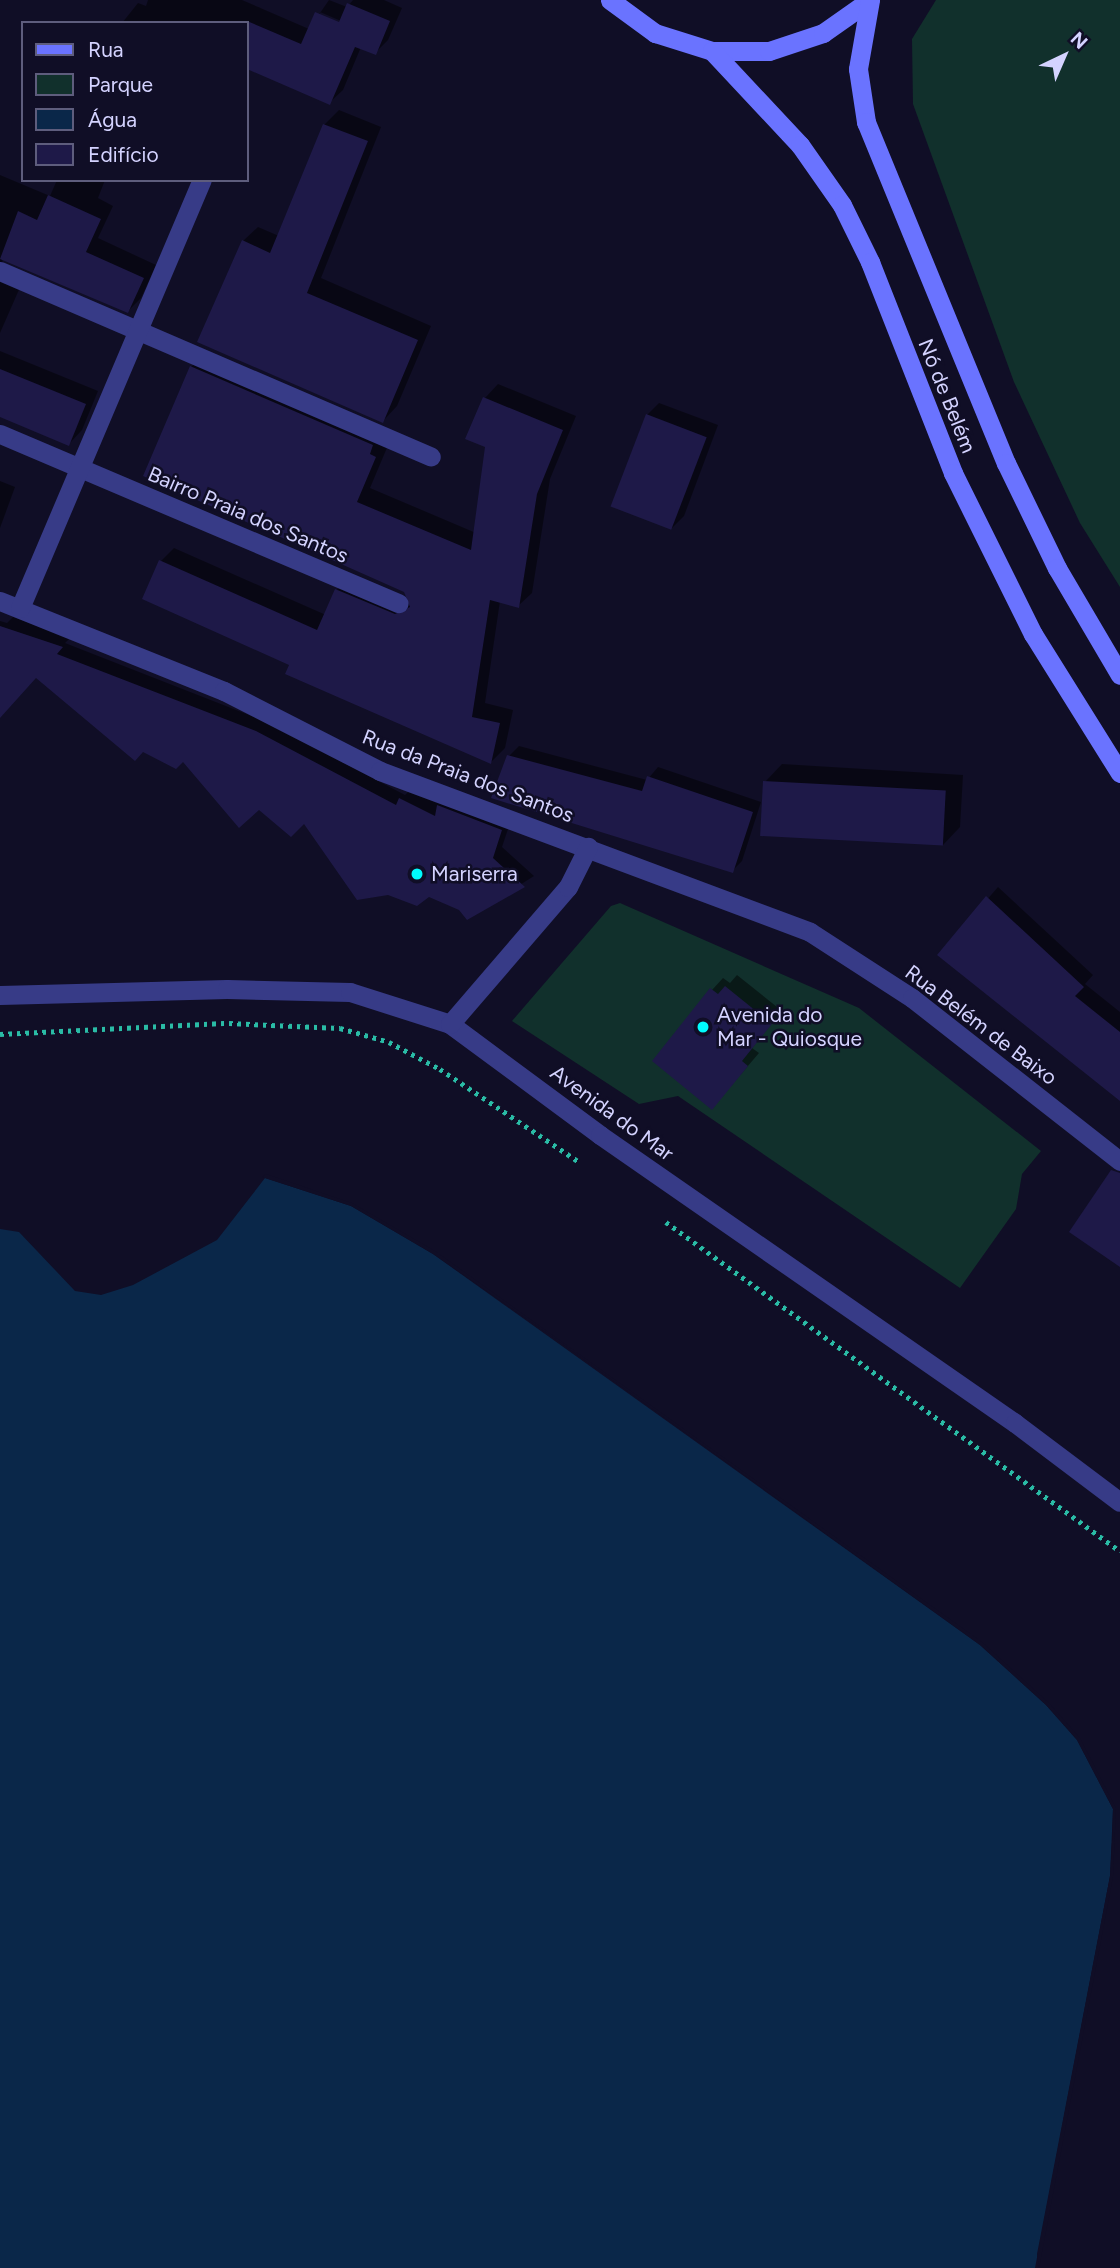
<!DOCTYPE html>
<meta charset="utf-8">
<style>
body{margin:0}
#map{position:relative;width:1120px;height:2268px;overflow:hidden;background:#100e26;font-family:Figtree,sans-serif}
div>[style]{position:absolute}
.green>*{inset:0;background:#11302c}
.water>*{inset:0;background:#0a2749}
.pier>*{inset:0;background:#100e26}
.shadow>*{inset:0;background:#0007}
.building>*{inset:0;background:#1e1948;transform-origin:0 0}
.path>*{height:4.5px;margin-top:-2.25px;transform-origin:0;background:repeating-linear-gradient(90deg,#2abca6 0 3.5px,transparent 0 8.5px)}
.minor>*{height:19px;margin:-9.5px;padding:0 9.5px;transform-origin:9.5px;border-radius:9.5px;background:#373b87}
.secondary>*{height:19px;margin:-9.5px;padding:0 9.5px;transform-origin:9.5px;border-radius:9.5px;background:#6a73ff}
.dots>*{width:19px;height:19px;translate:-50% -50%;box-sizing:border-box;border:4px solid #100e26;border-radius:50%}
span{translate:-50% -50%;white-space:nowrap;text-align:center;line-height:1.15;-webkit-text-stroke:5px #100e26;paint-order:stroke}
.street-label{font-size:21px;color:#d4d3ff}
.poi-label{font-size:21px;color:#d4d3ff}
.left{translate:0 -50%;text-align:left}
.legend{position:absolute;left:21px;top:21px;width:228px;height:161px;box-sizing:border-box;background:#100e26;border:2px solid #5e5d7d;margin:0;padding:9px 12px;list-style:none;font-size:21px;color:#d4d3ff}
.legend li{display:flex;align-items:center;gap:14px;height:35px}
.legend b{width:35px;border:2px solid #5e5d7d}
.north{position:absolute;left:1029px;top:21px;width:70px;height:70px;-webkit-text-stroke:5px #100e26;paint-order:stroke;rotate:44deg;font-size:19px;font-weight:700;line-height:28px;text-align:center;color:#d4d3ff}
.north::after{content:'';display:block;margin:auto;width:24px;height:32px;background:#d4d3ff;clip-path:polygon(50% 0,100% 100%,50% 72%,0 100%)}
</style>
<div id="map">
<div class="green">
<i style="clip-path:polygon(936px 0,1120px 0,1120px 587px,1080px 523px,1014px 382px,913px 104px,912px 39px)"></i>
<i style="clip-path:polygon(620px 903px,859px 1008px,1041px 1151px,1022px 1174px,1016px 1209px,960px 1288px,678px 1096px,639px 1104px,512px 1021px,611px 906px)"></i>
</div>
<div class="water">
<i style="clip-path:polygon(265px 1178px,351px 1206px,433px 1254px,980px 1645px,1046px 1705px,1077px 1740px,1113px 1809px,1110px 1876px,1035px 2268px,0 2268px,0 1229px,19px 1232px,75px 1291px,101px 1295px,133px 1285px,217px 1240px)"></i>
</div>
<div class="pier">
<i style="clip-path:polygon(266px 1174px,352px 1203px,435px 1251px,982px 1642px,1049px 1703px,1080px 1738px,1116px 1808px,1113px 1877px,1039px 2268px,1037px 2254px,1110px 1876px,1112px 1842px,1113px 1809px,1077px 1740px,1046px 1705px,980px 1645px,547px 1333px,433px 1254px,351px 1206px,262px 1177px)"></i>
</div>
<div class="shadow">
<i style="clip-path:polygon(evenodd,148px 0,242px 0,309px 29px,329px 0,347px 7px,353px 0,384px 0,402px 8px,388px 40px,375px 53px,361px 47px,343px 90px,329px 103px,247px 68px,247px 23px,122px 23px,138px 3px,146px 6px,148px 0,320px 12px,348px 24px,347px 27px,320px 16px,320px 12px)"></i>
<i style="clip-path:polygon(339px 110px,381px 127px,321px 278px,431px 326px,397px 406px,383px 421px,243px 241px,258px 227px,279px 236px,324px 125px)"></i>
<i style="clip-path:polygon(0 175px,50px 196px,57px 180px,105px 180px,98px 198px,113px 206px,98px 238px,156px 265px,141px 298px,128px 311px,2px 258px,3px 266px,25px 276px,0 333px)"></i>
<i style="clip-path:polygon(0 351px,98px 391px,82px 430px,69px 444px,0 415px)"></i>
<i style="clip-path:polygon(205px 354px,389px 443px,370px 488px,476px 533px,487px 446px,468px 438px,485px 398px,498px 384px,576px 416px,550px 479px,532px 593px,518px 606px,500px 601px,485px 703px,513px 710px,505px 748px,491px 762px,291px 664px,161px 561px,174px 548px,326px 615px,337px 590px,350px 576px,409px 601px,406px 591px,191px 367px)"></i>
<i style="clip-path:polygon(659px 403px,718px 425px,684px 516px,672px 528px,647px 415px)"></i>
<i style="clip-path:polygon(0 481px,15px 487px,0 528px)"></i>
<i style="clip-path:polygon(13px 617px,71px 637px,65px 643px,264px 721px,405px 795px,411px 789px,511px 820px,502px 847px,534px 876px,468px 918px,460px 908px,304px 821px,36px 676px,0 716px,0 621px,7px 623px)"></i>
<i style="clip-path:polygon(519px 746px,647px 780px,658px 767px,761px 802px,742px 861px,732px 871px,509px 756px)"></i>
<i style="clip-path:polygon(782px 764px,963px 775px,960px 827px,943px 845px,765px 782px)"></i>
<i style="clip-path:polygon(998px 887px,1093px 975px,1085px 984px,1120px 1012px,1120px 1100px,940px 954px)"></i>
<i style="clip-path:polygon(737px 975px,782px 1011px,752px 1048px,759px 1053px,712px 1108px,712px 990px,723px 978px,730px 983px)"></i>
</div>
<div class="building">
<i style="clip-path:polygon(347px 3px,390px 21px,376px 55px,355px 47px,330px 105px,247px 69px,247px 21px,301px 44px,315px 12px,339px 22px)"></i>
<i style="clip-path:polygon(323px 124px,368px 141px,307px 293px,418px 340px,383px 423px,197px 342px,242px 240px,270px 253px)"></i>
<i style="clip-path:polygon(48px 195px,101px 219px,86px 252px,144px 278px,128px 313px,0 259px,18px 211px,37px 220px)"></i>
<i style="clip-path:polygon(190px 366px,373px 445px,370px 454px,376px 457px,357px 502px,471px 550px,485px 447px,465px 439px,483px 397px,563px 430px,537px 494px,519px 608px,490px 600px,472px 717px,500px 723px,491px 764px,285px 674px,289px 665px,142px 599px,159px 560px,317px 630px,335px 589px,395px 614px,410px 607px,404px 592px,143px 476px)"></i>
<i style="clip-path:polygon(0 369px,86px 404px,69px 446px,0 417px)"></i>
<i style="left:646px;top:414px;width:65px;height:99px;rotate:21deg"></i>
<i style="clip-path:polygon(0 626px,63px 647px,57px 654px,256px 731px,396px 805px,399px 798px,435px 816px,437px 805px,502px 830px,493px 858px,525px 887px,467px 920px,459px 910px,429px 897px,417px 906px,388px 895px,357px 900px,304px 824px,291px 837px,259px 810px,239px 828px,183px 762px,176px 769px,143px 752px,135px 761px,36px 678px,0 718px)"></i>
<i style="clip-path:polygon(507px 755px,642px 791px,647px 776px,753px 812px,733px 873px,491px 798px)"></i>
<i style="left:763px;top:781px;width:183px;height:55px;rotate:3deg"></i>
<i style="clip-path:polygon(986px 896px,1084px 987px,1075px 996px,1120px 1032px,1120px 1101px,937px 955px)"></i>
<i style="clip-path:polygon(725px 986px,772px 1024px,742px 1061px,748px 1066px,712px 1110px,652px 1061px,710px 988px,718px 994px)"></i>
<i style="clip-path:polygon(1111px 1170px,1120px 1173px,1120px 1267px,1069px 1232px)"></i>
</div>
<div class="path">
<i style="left:0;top:1034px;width:229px;rotate:-2.8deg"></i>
<i style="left:229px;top:1023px;width:111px;rotate:2.6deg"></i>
<i style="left:340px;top:1028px;width:51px;rotate:15.9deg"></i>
<i style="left:389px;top:1042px;width:58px;rotate:27.9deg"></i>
<i style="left:440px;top:1069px;width:166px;rotate:33.7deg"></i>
<i style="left:666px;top:1222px;width:561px;rotate:35.93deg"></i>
</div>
<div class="minor">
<i style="left:0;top:271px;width:469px;rotate:23.3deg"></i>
<i style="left:0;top:434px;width:433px;rotate:23deg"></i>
<i style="left:0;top:601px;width:241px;rotate:21.9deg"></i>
<i style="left:224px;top:691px;width:175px;rotate:27.1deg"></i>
<i style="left:380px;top:771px;width:459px;rotate:20.5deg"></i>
<i style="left:810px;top:932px;width:121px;rotate:32.9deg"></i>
<i style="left:912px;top:998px;width:264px;rotate:38.1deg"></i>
<i style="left:20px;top:608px;width:465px;rotate:-67deg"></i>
<i style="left:0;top:995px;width:227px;rotate:-1.5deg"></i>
<i style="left:227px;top:989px;width:123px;rotate:1.4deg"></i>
<i style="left:350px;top:992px;width:105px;rotate:17.7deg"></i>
<i style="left:450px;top:1024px;width:187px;rotate:36.5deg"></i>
<i style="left:600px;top:1135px;width:505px;rotate:34.76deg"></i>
<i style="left:1015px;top:1423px;width:131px;rotate:37deg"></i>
<i style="left:450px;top:1024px;width:181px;rotate:-49.3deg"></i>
<i style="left:568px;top:887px;width:45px;rotate:-63.4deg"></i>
</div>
<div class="secondary">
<i style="left:610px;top:0;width:56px;rotate:36.3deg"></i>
<i style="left:655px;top:33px;width:60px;rotate:17.5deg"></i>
<i style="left:712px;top:51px;width:57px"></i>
<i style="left:769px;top:51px;width:57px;rotate:-18.4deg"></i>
<i style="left:823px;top:33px;width:57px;rotate:-35.1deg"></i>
<i style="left:870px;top:0;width:70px;rotate:99.9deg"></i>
<i style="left:858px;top:69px;width:54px;rotate:81.4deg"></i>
<i style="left:866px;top:122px;width:369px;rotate:67.7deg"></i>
<i style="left:1006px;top:463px;width:117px;rotate:64.1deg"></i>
<i style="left:1057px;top:568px;width:124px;rotate:59.5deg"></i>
<i style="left:712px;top:51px;width:129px;rotate:46.9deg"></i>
<i style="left:800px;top:145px;width:73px;rotate:55deg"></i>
<i style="left:842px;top:205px;width:64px;rotate:63.8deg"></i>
<i style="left:870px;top:262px;width:227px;rotate:68.5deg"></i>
<i style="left:953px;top:473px;width:180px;rotate:63.6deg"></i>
<i style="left:1033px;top:634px;width:164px;rotate:58deg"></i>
</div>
<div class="dots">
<i style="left:417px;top:874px;background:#00fbfe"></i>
<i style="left:703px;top:1027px;background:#00fbfe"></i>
</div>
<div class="street-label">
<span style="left:947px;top:396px;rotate:68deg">Nó de Belém</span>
<span style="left:248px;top:515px;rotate:23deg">Bairro Praia dos Santos</span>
<span style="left:468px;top:776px;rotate:21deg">Rua da Praia dos Santos</span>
<span style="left:981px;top:1025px;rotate:37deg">Rua Belém de Baixo</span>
<span style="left:612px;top:1113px;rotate:36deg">Avenida do Mar</span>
</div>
<div class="poi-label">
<span class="left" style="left:431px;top:874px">Mariserra</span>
<span class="left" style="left:717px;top:1027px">Avenida do<br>Mar - Quiosque</span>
</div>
<ul class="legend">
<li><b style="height:9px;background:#6a73ff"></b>Rua</li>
<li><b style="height:19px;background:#11302c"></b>Parque</li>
<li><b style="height:19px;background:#0a2749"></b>Água</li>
<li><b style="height:19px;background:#1e1948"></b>Edifício</li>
</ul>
<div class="north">N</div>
</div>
